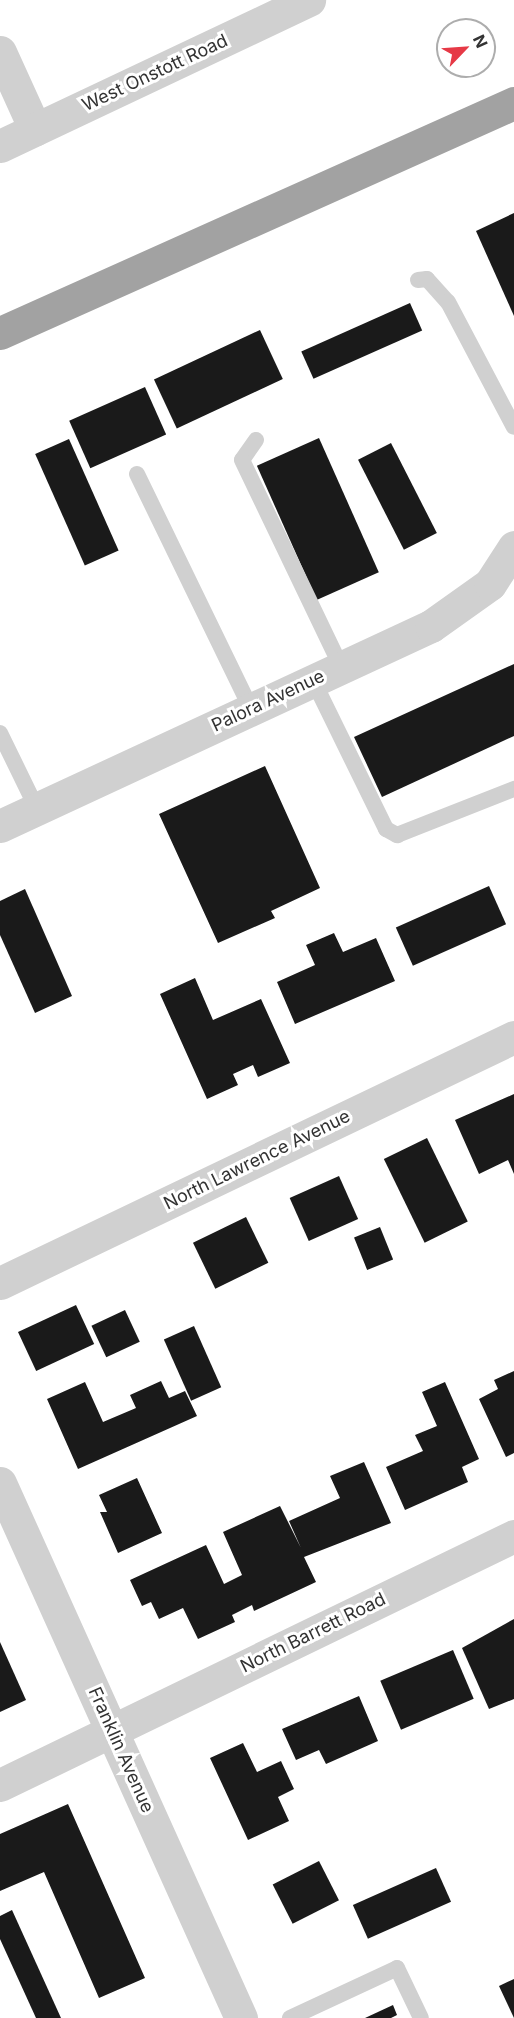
<!DOCTYPE html>
<style>
body{margin:0}
#map{position:relative;width:514px;height:2018px;overflow:hidden;background:#fff;font-family:Inter,sans-serif}
div>[style]{position:absolute}
.building>*{inset:0;background:#1a1a1a;transform-origin:0 0}
.service>*{height:16px;margin:-8px;padding:0 8px;transform-origin:8px;border-radius:8px;background:#d0d0d0}
.minor>*{height:33px;margin:-16.5px;padding:0 16.5px;transform-origin:16.5px;border-radius:16.5px;background:#d0d0d0}
.tertiary>*{height:33px;margin:-16.5px;padding:0 16.5px;transform-origin:16.5px;border-radius:16.5px;background:#d0d0d0}
.trunk>*{height:33px;margin:-16.5px;padding:0 16.5px;transform-origin:16.5px;border-radius:16.5px;background:#a2a2a2}
span{translate:-50% -50%;white-space:nowrap;text-align:center;line-height:1.15;-webkit-text-stroke:6px #fff;paint-order:stroke}
.street-label{font-size:18px;color:#333}
.north{position:absolute;left:436px;top:18px;width:60px;height:60px;box-sizing:border-box;background:#fff;border:2px solid #adadad;border-radius:50%;rotate:65deg;font-size:16px;font-weight:700;line-height:24px;text-align:center;color:#333}
.north::after{content:'';display:block;margin:auto;width:21px;height:27px;background:#e63946;clip-path:polygon(50% 0,100% 100%,50% 72%,0 100%)}
</style>
<div id="map">
<div class="building">
<i style="clip-path:polygon(514px 213px,514px 316px,476px 231px)"></i>
<i style="left:410px;top:303px;width:30px;height:119px;rotate:66deg"></i>
<i style="left:260px;top:330px;width:54px;height:117px;rotate:65deg"></i>
<i style="left:145px;top:387px;width:52px;height:83px;rotate:66deg"></i>
<i style="left:319px;top:438px;width:147px;height:68px;rotate:66deg"></i>
<i style="left:69px;top:439px;width:122px;height:37px;rotate:66deg"></i>
<i style="left:391px;top:443px;width:101px;height:37px;rotate:63deg"></i>
<i style="clip-path:polygon(514px 664px,514px 736px,382px 797px,354px 737px)"></i>
<i style="clip-path:polygon(265px 766px,320px 888px,271px 911px,275px 918px,218px 943px,159px 814px)"></i>
<i style="left:489px;top:886px;width:42px;height:102px;rotate:66deg"></i>
<i style="clip-path:polygon(25px 889px,72px 996px,35px 1013px,0 935px,0 901px)"></i>
<i style="clip-path:polygon(334px 933px,343px 952px,376px 938px,395px 981px,295px 1024px,277px 982px,315px 965px,306px 945px)"></i>
<i style="clip-path:polygon(195px 978px,213px 1020px,261px 999px,290px 1063px,258px 1077px,253px 1065px,233px 1074px,238px 1085px,207px 1099px,160px 994px)"></i>
<i style="clip-path:polygon(514px 1094px,514px 1174px,508px 1160px,479px 1174px,455px 1120px)"></i>
<i style="left:427px;top:1138px;width:93px;height:48px;rotate:64deg"></i>
<i style="left:339px;top:1176px;width:47px;height:54px;rotate:66deg"></i>
<i style="left:246px;top:1217px;width:51px;height:59px;rotate:64deg"></i>
<i style="left:380px;top:1227px;width:35px;height:28px;rotate:68deg"></i>
<i style="left:76px;top:1305px;width:43px;height:64px;rotate:65deg"></i>
<i style="left:125px;top:1310px;width:35px;height:37px;rotate:65deg"></i>
<i style="left:194px;top:1326px;width:67px;height:33px;rotate:66deg"></i>
<i style="clip-path:polygon(514px 1371px,514px 1453px,506px 1457px,479px 1399px,498px 1389px,494px 1380px)"></i>
<i style="clip-path:polygon(161px 1381px,169px 1398px,185px 1391px,197px 1416px,78px 1469px,47px 1399px,85px 1382px,103px 1422px,136px 1408px,130px 1395px)"></i>
<i style="clip-path:polygon(445px 1382px,479px 1459px,462px 1467px,468px 1482px,405px 1510px,386px 1467px,423px 1451px,415px 1435px,437px 1426px,422px 1392px)"></i>
<i style="clip-path:polygon(364px 1462px,391px 1523px,304px 1557px,316px 1582px,254px 1611px,252px 1605px,232px 1615px,235px 1622px,198px 1639px,183px 1608px,159px 1619px,151px 1602px,142px 1606px,130px 1580px,206px 1545px,224px 1584px,242px 1575px,223px 1532px,280px 1506px,301px 1548px,289px 1521px,340px 1498px,330px 1476px)"></i>
<i style="clip-path:polygon(137px 1478px,162px 1533px,118px 1553px,100px 1512px,107px 1512px,99px 1495px)"></i>
<i style="clip-path:polygon(514px 1619px,514px 1699px,489px 1709px,462px 1648px)"></i>
<i style="clip-path:polygon(0 1642px,26px 1700px,0 1712px)"></i>
<i style="left:453px;top:1650px;width:53px;height:79px;rotate:67deg"></i>
<i style="clip-path:polygon(359px 1696px,378px 1741px,326px 1764px,319px 1750px,296px 1760px,282px 1729px)"></i>
<i style="clip-path:polygon(243px 1743px,257px 1772px,281px 1761px,294px 1789px,278px 1797px,289px 1821px,248px 1840px,210px 1758px)"></i>
<i style="clip-path:polygon(68px 1804px,145px 1978px,99px 1998px,44px 1872px,0 1891px,0 1834px)"></i>
<i style="left:319px;top:1861px;width:44px;height:52px;rotate:63deg"></i>
<i style="left:436px;top:1868px;width:37px;height:91px;rotate:66deg"></i>
<i style="clip-path:polygon(12px 1910px,61px 2018px,36px 2018px,0 1939px,0 1916px)"></i>
<i style="clip-path:polygon(514px 1979px,514px 2018px,499px 1986px)"></i>
<i style="clip-path:polygon(393px 2005px,397px 2015px,391px 2018px,365px 2018px)"></i>
</div>
<div class="service">
<i style="left:418px;top:280px;width:9px;rotate:-6deg"></i>
<i style="left:427px;top:279px;width:31px;rotate:48deg"></i>
<i style="left:448px;top:302px;width:141px;rotate:62.2deg"></i>
<i style="left:256px;top:440px;width:24px;rotate:125deg"></i>
<i style="left:242px;top:460px;width:229px;rotate:64.4deg"></i>
<i style="left:137px;top:474px;width:261px;rotate:64.1deg"></i>
<i style="left:313px;top:680px;width:166px;rotate:63.9deg"></i>
<i style="left:386px;top:829px;width:13px;rotate:29deg"></i>
<i style="left:397px;top:835px;width:126px;rotate:-21.5deg"></i>
<i style="left:0;top:733px;width:85px;rotate:64deg"></i>
<i style="left:290px;top:2018px;width:118px;rotate:-25deg"></i>
<i style="left:397px;top:1968px;width:55px;rotate:64.4deg"></i>
</div>
<div class="minor">
<i style="left:0;top:52px;width:85px;rotate:65.6deg"></i>
<i style="left:0;top:146px;width:342px;rotate:-25.3deg"></i>
<i style="left:0;top:826px;width:475px;rotate:-24.9deg"></i>
<i style="left:431px;top:626px;width:72px;rotate:-35.4deg"></i>
<i style="left:490px;top:584px;width:44px;rotate:-57deg"></i>
<i style="left:0;top:1283px;width:570px;rotate:-25.58deg"></i>
<i style="left:0;top:1785px;width:571px;rotate:-25.85deg"></i>
</div>
<div class="tertiary">
<i style="left:0;top:1483px;width:587px;rotate:65.75deg"></i>
</div>
<div class="trunk">
<i style="left:0;top:333px;width:563px;rotate:-24.11deg"></i>
</div>
<div class="street-label">
<span style="left:155px;top:73px;rotate:-25deg">West Onstott Road</span>
<span style="left:268px;top:701px;rotate:-25deg">Palora Avenue</span>
<span style="left:257px;top:1160px;rotate:-26deg">North Lawrence Avenue</span>
<span style="left:313px;top:1633px;rotate:-26deg">North Barrett Road</span>
<span style="left:121px;top:1750px;rotate:66deg">Franklin Avenue</span>
</div>
<div class="north">N</div>
</div>
